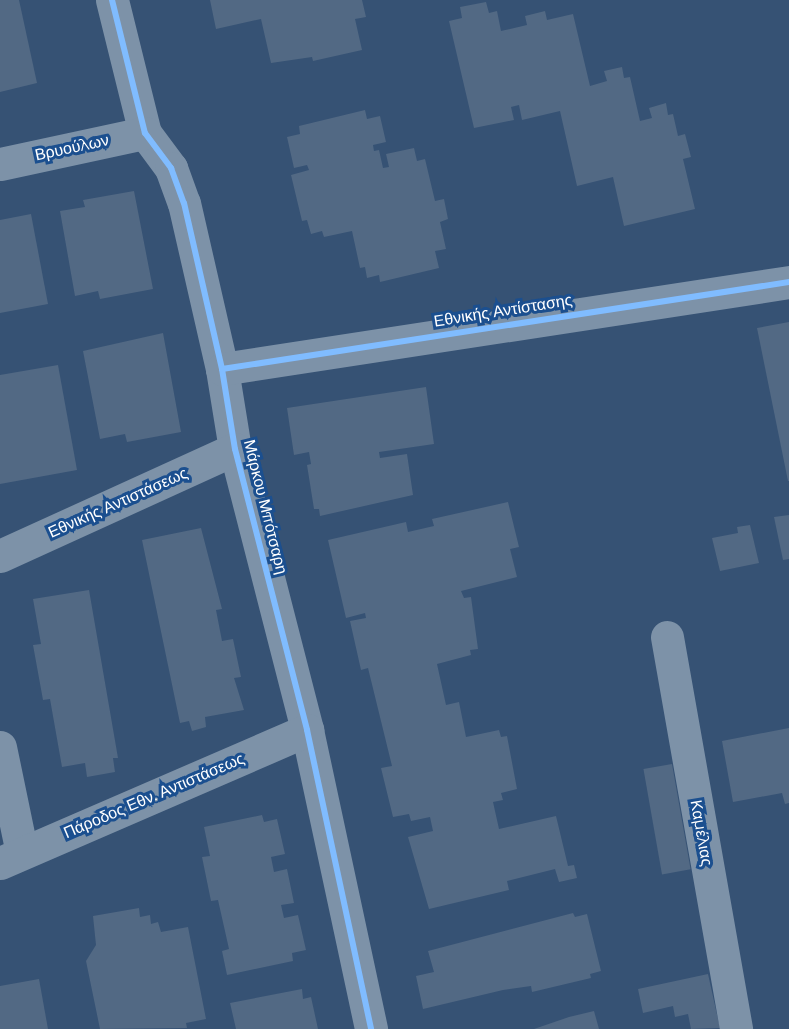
<!DOCTYPE html>
<meta charset="utf-8">
<style>
body{margin:0}
#map{position:relative;width:789px;height:1029px;overflow:hidden;background:#365274;font-family:Montserrat,sans-serif}
div>[style]{position:absolute}
.building>*{inset:0;background:#526984;transform-origin:0 0}
.minor>*{height:33px;margin:-16.5px;padding:0 16.5px;transform-origin:16.5px;border-radius:16.5px;background:#7d92a8}
.cycleway>*{height:6px;margin:-3px;padding:0 3px;transform-origin:3px;border-radius:3px;background:#80bcff}
span{translate:-50% -50%;white-space:nowrap;text-align:center;line-height:1.15;-webkit-text-stroke:6px #1b4f8f;paint-order:stroke}
.street-label{font-size:16px;color:#fff}
</style>
<div id="map">
<div class="building">
<i style="clip-path:polygon(0 0,19px 0,37px 83px,0 92px)"></i>
<i style="clip-path:polygon(210px 0,362px 0,366px 17px,355px 19px,362px 50px,313px 61px,312px 57px,271px 63px,261px 19px,216px 29px)"></i>
<i style="clip-path:polygon(486px 2px,489px 13px,497px 11px,501px 31px,527px 25px,525px 16px,545px 11px,547px 20px,573px 14px,590px 86px,607px 81px,604px 71px,622px 67px,624px 78px,630px 77px,640px 121px,652px 118px,649px 108px,666px 103px,668px 115px,673px 114px,678px 136px,685px 134px,691px 157px,683px 159px,695px 209px,624px 226px,613px 177px,577px 186px,560px 111px,522px 120px,519px 105px,511px 107px,514px 120px,474px 128px,449px 21px,462px 18px,460px 7px)"></i>
<i style="clip-path:polygon(365px 110px,367px 119px,380px 116px,386px 142px,373px 145px,374px 151px,379px 150px,383px 168px,389px 167px,386px 154px,414px 148px,417px 161px,425px 159px,435px 201px,444px 199px,448px 219px,440px 222px,446px 249px,435px 251px,439px 268px,380px 282px,379px 275px,367px 278px,365px 267px,360px 268px,352px 231px,324px 237px,322px 231px,311px 234px,307px 220px,302px 221px,291px 175px,309px 170px,307px 165px,294px 168px,287px 137px,300px 134px,299px 126px)"></i>
<i style="clip-path:polygon(134px 191px,153px 289px,100px 299px,98px 291px,75px 296px,60px 211px,85px 207px,83px 200px)"></i>
<i style="clip-path:polygon(31px 214px,48px 304px,0 313px,0 220px)"></i>
<i style="clip-path:polygon(789px 322px,789px 481px,788px 481px,757px 328px)"></i>
<i style="clip-path:polygon(163px 333px,181px 432px,127px 442px,125px 434px,100px 439px,83px 351px)"></i>
<i style="clip-path:polygon(58px 365px,77px 470px,0 484px,0 375px)"></i>
<i style="clip-path:polygon(426px 387px,434px 444px,379px 452px,380px 458px,407px 454px,413px 495px,320px 516px,319px 509px,314px 509px,307px 465px,311px 464px,309px 452px,294px 455px,287px 408px)"></i>
<i style="clip-path:polygon(508px 502px,519px 547px,510px 549px,517px 577px,461px 591px,464px 598px,471px 597px,478px 649px,470px 650px,471px 655px,437px 664px,446px 705px,459px 702px,466px 737px,499px 730px,501px 737px,507px 736px,517px 789px,501px 793px,503px 800px,493px 802px,499px 829px,556px 816px,568px 866px,574px 865px,577px 878px,559px 882px,555px 869px,507px 881px,509px 890px,429px 909px,408px 837px,433px 831px,430px 817px,411px 821px,409px 814px,393px 817px,381px 768px,392px 766px,368px 668px,361px 670px,350px 621px,366px 618px,365px 613px,346px 618px,328px 540px,406px 522px,408px 532px,434px 526px,432px 519px)"></i>
<i style="clip-path:polygon(789px 515px,789px 559px,783px 560px,774px 517px)"></i>
<i style="clip-path:polygon(750px 525px,759px 563px,720px 571px,712px 538px,738px 533px,737px 527px)"></i>
<i style="clip-path:polygon(201px 528px,222px 609px,216px 610px,222px 641px,233px 639px,241px 677px,234px 678px,244px 710px,205px 717px,206px 727px,192px 731px,189px 721px,180px 723px,142px 540px)"></i>
<i style="clip-path:polygon(89px 590px,118px 758px,113px 758px,115px 772px,87px 777px,85px 763px,62px 767px,50px 699px,43px 700px,33px 645px,41px 644px,33px 599px)"></i>
<i style="clip-path:polygon(789px 728px,789px 803px,785px 804px,782px 793px,733px 802px,722px 741px)"></i>
<i style="left:672px;top:764px;width:107px;height:29px;rotate:80deg"></i>
<i style="clip-path:polygon(262px 815px,264px 822px,277px 819px,285px 854px,271px 857px,274px 872px,287px 869px,294px 903px,281px 905px,284px 918px,298px 915px,306px 950px,292px 953px,293px 961px,227px 975px,222px 951px,229px 949px,218px 900px,211px 901px,202px 857px,210px 856px,204px 827px)"></i>
<i style="clip-path:polygon(139px 908px,140px 917px,150px 915px,151px 924px,158px 922px,161px 932px,188px 927px,206px 1019px,186px 1023px,187px 1028px,100px 1029px,86px 961px,96px 945px,93px 916px)"></i>
<i style="clip-path:polygon(573px 913px,575px 917px,587px 914px,601px 971px,590px 974px,591px 978px,532px 992px,531px 986px,503px 990px,423px 1009px,416px 976px,434px 972px,428px 951px)"></i>
<i style="clip-path:polygon(708px 974px,720px 1028px,691px 1029px,688px 1014px,675px 1017px,673px 1006px,643px 1013px,638px 989px)"></i>
<i style="clip-path:polygon(39px 979px,48px 1029px,0 1029px,0 986px)"></i>
<i style="clip-path:polygon(302px 989px,303px 999px,311px 997px,318px 1029px,236px 1029px,230px 1003px)"></i>
<i style="clip-path:polygon(594px 1011px,599px 1029px,534px 1029px,569px 1017px)"></i>
</div>
<div class="minor">
<i style="left:112px;top:0;width:137px;rotate:76.1deg"></i>
<i style="left:145px;top:133px;width:44px;rotate:53.4deg"></i>
<i style="left:171px;top:168px;width:37px;rotate:70deg"></i>
<i style="left:184px;top:203px;width:170px;rotate:77.1deg"></i>
<i style="left:222px;top:369px;width:81px;rotate:80.8deg"></i>
<i style="left:235px;top:449px;width:290px;rotate:75.6deg"></i>
<i style="left:307px;top:730px;width:306px;rotate:77.9deg"></i>
<i style="left:0;top:164px;width:148px;rotate:-12.1deg"></i>
<i style="left:222px;top:369px;width:574px;rotate:-8.72deg"></i>
<i style="left:0;top:556px;width:258px;rotate:-24.5deg"></i>
<i style="left:667px;top:637px;width:398px;rotate:80deg"></i>
<i style="left:0;top:747px;width:108px;rotate:78.3deg"></i>
<i style="left:0;top:863px;width:335px;rotate:-23.4deg"></i>
</div>
<div class="cycleway">
<i style="left:112px;top:0;width:137px;rotate:76.1deg"></i>
<i style="left:145px;top:133px;width:44px;rotate:53.4deg"></i>
<i style="left:171px;top:168px;width:37px;rotate:70deg"></i>
<i style="left:184px;top:203px;width:170px;rotate:77.1deg"></i>
<i style="left:222px;top:369px;width:81px;rotate:80.8deg"></i>
<i style="left:235px;top:449px;width:290px;rotate:75.6deg"></i>
<i style="left:307px;top:730px;width:306px;rotate:77.9deg"></i>
<i style="left:222px;top:369px;width:574px;rotate:-8.72deg"></i>
</div>
<div class="street-label">
<span style="left:72px;top:148px;rotate:-12deg">Βρυούλων</span>
<span style="left:503px;top:311px;rotate:-9deg">Εθνικής Αντίστασης</span>
<span style="left:118px;top:503px;rotate:-24deg">Εθνικής Αντιστάσεως</span>
<span style="left:265px;top:507px;rotate:76deg">Μάρκου Μπότσαρη</span>
<span style="left:154px;top:796px;rotate:-23deg">Πάροδος Εθν. Αντιστάσεως</span>
<span style="left:701px;top:833px;rotate:80deg">Καμέλιας</span>
</div>
</div>
